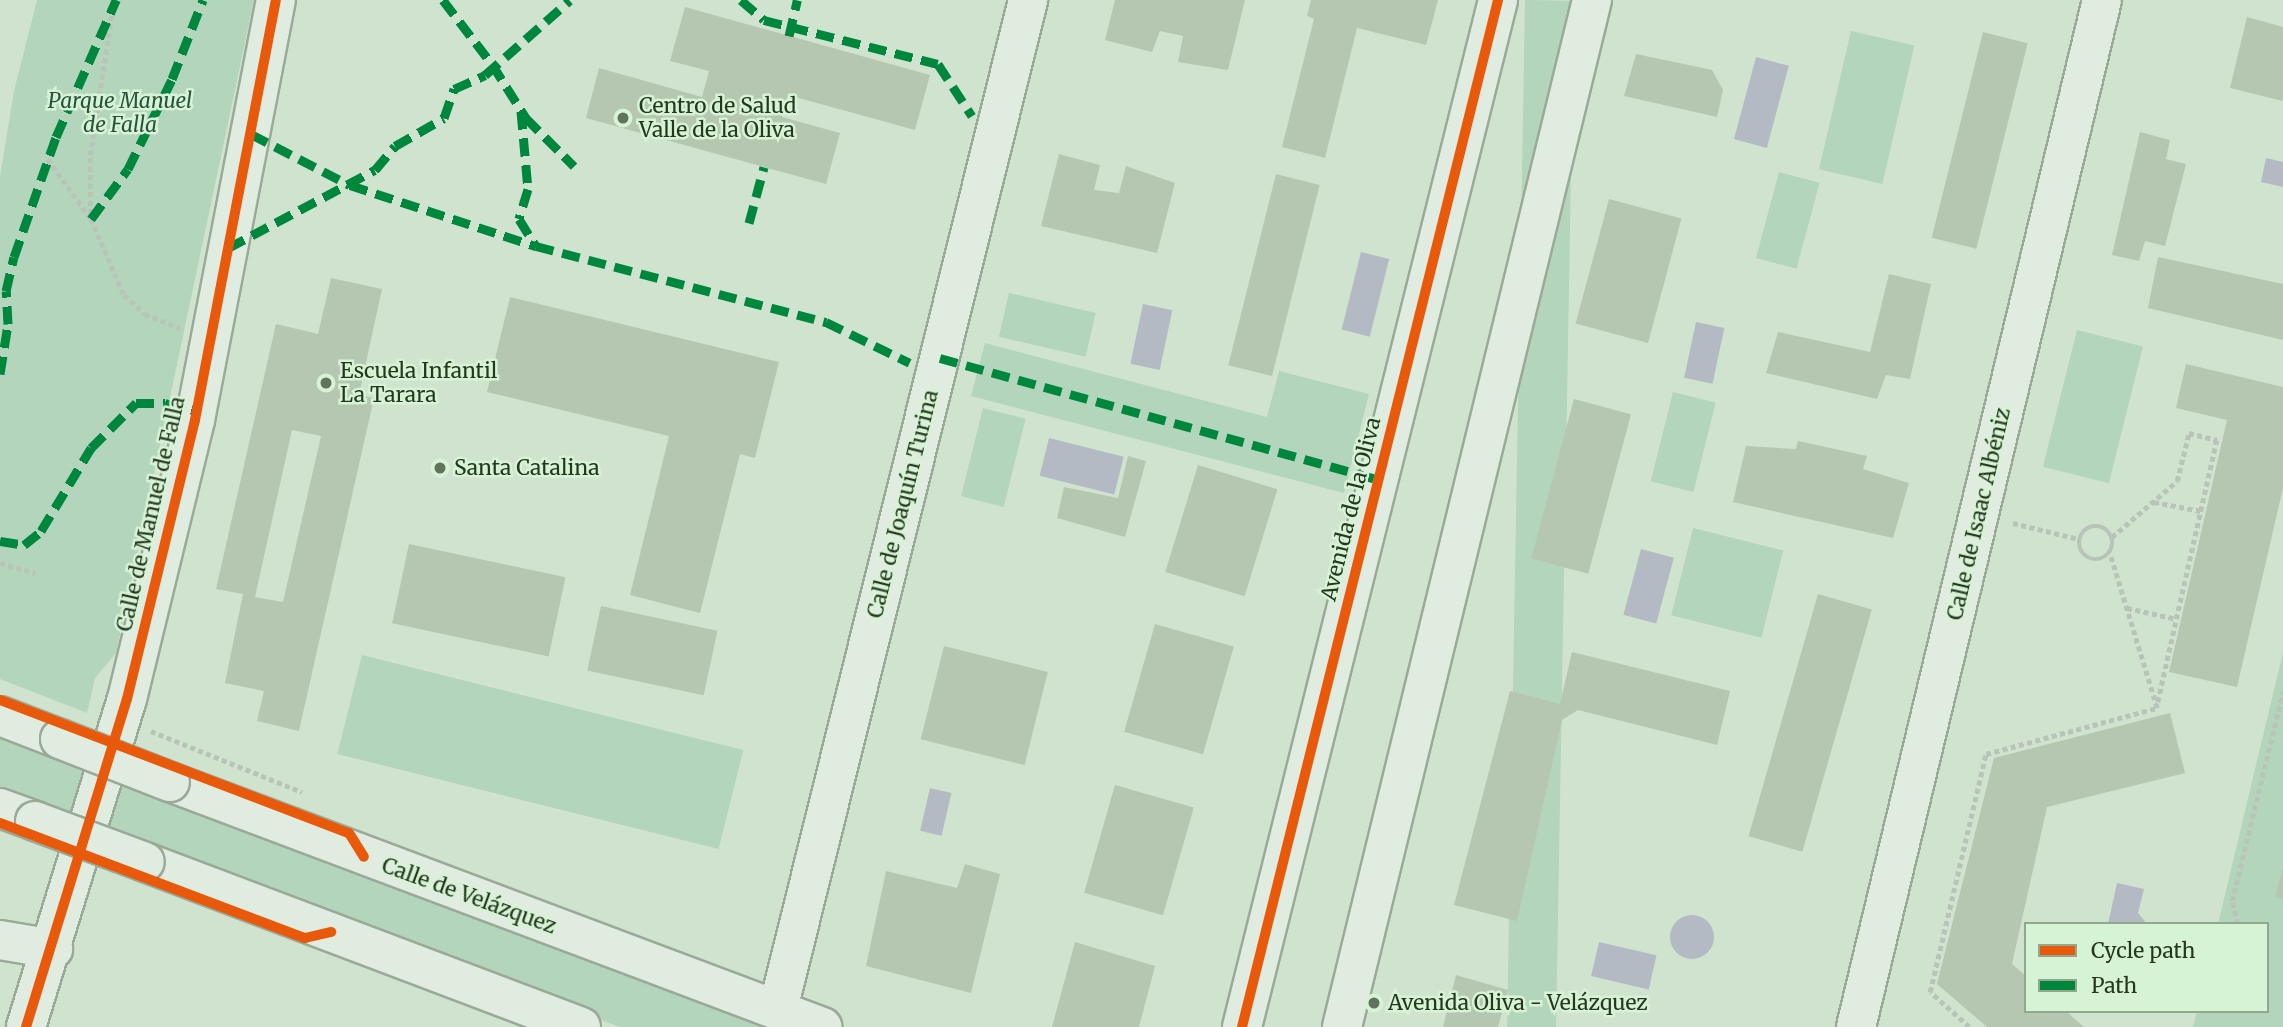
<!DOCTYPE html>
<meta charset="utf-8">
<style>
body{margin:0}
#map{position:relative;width:2283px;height:1027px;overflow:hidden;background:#d0e3cf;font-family:Merriweather,serif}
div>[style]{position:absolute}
.green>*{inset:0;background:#b3d5bc;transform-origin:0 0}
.water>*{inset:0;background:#b4bac4;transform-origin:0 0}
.round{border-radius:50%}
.building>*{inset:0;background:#b5c7b0;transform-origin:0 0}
.path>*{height:4.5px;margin-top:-2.25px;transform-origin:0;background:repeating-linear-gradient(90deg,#b8c4b7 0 5px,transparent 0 8.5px)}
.path>.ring{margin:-2.25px;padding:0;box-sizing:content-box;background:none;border:4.5px solid #b8c4b7;border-radius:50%}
.roads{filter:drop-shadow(2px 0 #9aa998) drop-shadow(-2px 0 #9aa998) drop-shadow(0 2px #9aa998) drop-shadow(0 -2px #9aa998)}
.minor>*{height:38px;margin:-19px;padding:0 19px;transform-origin:19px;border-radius:19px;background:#e1ece0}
.bridges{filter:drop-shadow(2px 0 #9aa998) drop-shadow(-2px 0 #9aa998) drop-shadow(0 2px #9aa998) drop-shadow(0 -2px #9aa998)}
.minor-bridge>*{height:38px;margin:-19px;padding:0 19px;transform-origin:19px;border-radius:19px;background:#e1ece0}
.quiet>*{height:9px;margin-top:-4.5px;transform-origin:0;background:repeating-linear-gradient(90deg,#00873e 0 18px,transparent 0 27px)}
.cycleway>*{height:10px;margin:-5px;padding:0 5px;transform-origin:5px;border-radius:5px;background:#e8590c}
.dots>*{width:19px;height:19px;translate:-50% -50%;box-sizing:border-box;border:4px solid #d7f3d6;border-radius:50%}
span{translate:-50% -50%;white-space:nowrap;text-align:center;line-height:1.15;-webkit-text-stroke:5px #d7f3d6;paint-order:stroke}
.park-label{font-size:21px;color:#28523e;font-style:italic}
.poi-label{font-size:21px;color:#263720}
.left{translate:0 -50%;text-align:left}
.street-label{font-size:21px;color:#263720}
.legend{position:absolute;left:2024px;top:922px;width:245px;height:91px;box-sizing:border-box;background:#d7f3d6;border:2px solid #90a88d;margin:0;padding:9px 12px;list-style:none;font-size:21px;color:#263720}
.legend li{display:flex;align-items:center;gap:14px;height:35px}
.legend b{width:35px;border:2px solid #90a88d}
</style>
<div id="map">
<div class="green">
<i style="clip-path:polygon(37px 0,254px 0,116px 653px,95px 678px,87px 713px,0 679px,0 176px,14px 91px)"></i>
<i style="left:1525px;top:0;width:49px;height:1059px;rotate:1deg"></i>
<i style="left:1851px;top:31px;width:65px;height:142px;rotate:13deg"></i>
<i style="left:1779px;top:172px;width:42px;height:89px;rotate:15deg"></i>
<i style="left:1009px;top:293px;width:89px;height:45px;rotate:13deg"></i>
<i style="left:2077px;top:330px;width:68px;height:141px;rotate:14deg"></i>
<i style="clip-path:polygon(985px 343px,1267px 417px,1279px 371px,1369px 394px,1344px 493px,971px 396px)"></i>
<i style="left:1673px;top:392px;width:44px;height:92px;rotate:14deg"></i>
<i style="left:983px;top:408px;width:44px;height:91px;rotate:14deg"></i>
<i style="left:1693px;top:528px;width:93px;height:90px;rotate:14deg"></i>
<i style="clip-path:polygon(2283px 652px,2283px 1027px,2193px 1027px,2197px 1011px,2267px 1011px,2267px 924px,2218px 924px)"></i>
<i style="left:362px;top:655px;width:393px;height:102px;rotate:14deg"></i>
<i style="clip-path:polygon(0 739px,769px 1027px,620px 1027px,0 792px)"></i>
</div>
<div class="water">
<i style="left:1756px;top:57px;width:34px;height:85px;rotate:15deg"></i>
<i style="clip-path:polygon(2266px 158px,2283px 162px,2283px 187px,2261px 182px)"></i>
<i style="left:1361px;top:252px;width:29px;height:80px;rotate:14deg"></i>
<i style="left:1143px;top:304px;width:30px;height:61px;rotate:12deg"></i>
<i style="left:1696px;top:322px;width:29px;height:57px;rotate:12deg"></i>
<i style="left:1049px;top:438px;width:77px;height:39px;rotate:14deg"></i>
<i style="left:1641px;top:549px;width:34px;height:68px;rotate:15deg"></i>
<i style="left:930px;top:788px;width:22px;height:44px;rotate:13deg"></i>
<i style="clip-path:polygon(2117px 883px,2144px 889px,2138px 913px,2147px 924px,2108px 924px)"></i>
<i class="round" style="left:1670px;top:915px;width:44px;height:44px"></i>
<i style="left:1599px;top:942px;width:59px;height:35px;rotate:13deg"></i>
</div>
<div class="building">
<i style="clip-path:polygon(1115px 0,1245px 0,1228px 70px,1178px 62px,1183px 36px,1160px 31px,1152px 52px,1105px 40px)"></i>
<i style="clip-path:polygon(1311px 0,1438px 0,1426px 45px,1357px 28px,1325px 158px,1282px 147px,1314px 19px,1307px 16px)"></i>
<i style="clip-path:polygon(685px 7px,930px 75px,915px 130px,788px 95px,782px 117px,840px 133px,826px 184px,586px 118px,599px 68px,702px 97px,709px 71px,670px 61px)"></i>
<i style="clip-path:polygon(2247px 17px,2283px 27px,2283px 101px,2230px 88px)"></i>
<i style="left:1983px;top:32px;width:46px;height:212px;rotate:14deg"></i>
<i style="clip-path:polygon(1636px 54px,1712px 70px,1723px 90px,1717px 117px,1624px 96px)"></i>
<i style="clip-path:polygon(2140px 132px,2170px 140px,2166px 159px,2186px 164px,2165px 246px,2145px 241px,2139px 261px,2112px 255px)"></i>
<i style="clip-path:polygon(1059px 154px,1100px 165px,1094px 190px,1119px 193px,1126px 166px,1175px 183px,1157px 253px,1041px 226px)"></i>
<i style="left:1276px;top:174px;width:45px;height:197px;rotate:14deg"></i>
<i style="left:1609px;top:199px;width:75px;height:129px;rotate:15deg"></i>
<i style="clip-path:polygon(2158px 257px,2283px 284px,2283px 340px,2148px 308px)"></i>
<i style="clip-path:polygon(1889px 274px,1931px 284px,1910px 379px,1886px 375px,1877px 399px,1766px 373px,1778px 332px,1870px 352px)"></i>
<i style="clip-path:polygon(evenodd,331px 278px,382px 289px,359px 395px,374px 398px,299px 731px,257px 721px,264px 691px,225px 683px,243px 594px,216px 589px,276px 324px,318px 334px,331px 278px,292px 430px,321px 436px,283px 602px,255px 597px,292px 430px)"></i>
<i style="clip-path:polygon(510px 297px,779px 362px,755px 458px,740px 454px,700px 613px,630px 595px,669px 436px,487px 392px)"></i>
<i style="clip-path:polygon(2186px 364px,2283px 387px,2283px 488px,2237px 687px,2169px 672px,2227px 420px,2176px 408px)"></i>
<i style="left:1574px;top:399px;width:59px;height:165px;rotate:15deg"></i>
<i style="clip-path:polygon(1798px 441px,1867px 456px,1863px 469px,1909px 483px,1893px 538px,1733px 502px,1746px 446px,1796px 449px)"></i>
<i style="clip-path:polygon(1128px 456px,1146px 461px,1125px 537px,1057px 518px,1064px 487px,1118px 498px)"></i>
<i style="left:1198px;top:465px;width:83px;height:112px;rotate:17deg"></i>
<i style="left:409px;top:544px;width:160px;height:81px;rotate:12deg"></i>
<i style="left:1818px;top:594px;width:56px;height:252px;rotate:16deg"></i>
<i style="left:601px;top:606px;width:119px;height:66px;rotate:12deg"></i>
<i style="left:1155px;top:624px;width:82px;height:112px;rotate:16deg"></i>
<i style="left:944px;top:646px;width:107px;height:96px;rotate:14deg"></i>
<i style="clip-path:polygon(1572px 652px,1730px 691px,1717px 745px,1578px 710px,1562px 720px,1517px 921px,1454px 905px,1510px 691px,1560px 704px)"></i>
<i style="clip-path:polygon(2170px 713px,2185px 773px,2047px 807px,2012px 964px,2026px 976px,2026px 1011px,2066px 1011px,2084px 1027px,1987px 1027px,1937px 984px,1994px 758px)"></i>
<i style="left:1115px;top:785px;width:82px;height:112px;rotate:16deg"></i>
<i style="clip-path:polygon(965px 864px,1000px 874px,971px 993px,866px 966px,886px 871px,957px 888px)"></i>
<i style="clip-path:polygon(2282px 870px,2283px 870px,2283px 899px,2275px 897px)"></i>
<i style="clip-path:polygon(1075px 942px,1155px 966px,1139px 1027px,1052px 1027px)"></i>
<i style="clip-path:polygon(1456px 975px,1508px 990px,1498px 1027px,1443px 1027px)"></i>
</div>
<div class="path">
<i style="left:48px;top:159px;width:74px;rotate:54.4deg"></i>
<i style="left:91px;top:219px;width:83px;rotate:66.5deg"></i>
<i style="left:124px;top:295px;width:28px;rotate:42deg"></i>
<i style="left:145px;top:314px;width:38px;rotate:22deg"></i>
<i style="left:90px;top:214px;width:59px;rotate:-90deg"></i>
<i style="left:90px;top:155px;width:144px;rotate:-81.2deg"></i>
<i style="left:2154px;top:502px;width:48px;rotate:10.8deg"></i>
<i style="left:2013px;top:523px;width:68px;rotate:13.6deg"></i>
<i class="ring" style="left:2079px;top:526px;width:29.5px;height:29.5px"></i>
<i style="left:2112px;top:537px;width:86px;rotate:-40.7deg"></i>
<i style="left:2177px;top:481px;width:49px;rotate:-76deg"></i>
<i style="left:2189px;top:433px;width:29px;rotate:14deg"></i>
<i style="left:2217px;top:440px;width:274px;rotate:102.7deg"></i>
<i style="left:0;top:563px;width:37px;rotate:16deg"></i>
<i style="left:2127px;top:608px;width:51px;rotate:12.4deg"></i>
<i style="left:151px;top:731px;width:163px;rotate:22deg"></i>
<i style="left:2238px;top:924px;width:24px;rotate:-105deg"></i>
<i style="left:2232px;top:901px;width:215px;rotate:-76.3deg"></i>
<i style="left:1969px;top:1027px;width:52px;rotate:-138.1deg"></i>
<i style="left:1930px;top:992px;width:244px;rotate:-76.8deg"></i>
<i style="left:1986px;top:754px;width:177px;rotate:-15.1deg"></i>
<i style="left:2157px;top:708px;width:161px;rotate:-107deg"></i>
</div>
<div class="roads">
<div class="minor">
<i style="left:0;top:716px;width:64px;rotate:21deg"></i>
<i style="left:170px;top:782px;width:697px;rotate:20.59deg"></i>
<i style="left:0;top:808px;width:37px;rotate:20deg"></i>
<i style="left:145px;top:862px;width:466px;rotate:20.7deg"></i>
<i style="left:0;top:940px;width:54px;rotate:9.6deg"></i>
<i style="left:778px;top:1009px;width:1040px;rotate:-76.08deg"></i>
<i style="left:26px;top:1027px;width:343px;rotate:-72.9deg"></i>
<i style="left:127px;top:699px;width:287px;rotate:-76.3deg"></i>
<i style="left:195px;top:420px;width:428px;rotate:-79.1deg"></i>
<i style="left:1242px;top:1027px;width:1058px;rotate:-76deg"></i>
<i style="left:1342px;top:1027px;width:1057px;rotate:-76.32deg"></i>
<i style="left:1856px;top:1027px;width:1056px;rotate:-76.53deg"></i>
</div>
</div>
<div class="bridges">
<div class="minor-bridge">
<i style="left:60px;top:739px;width:118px;rotate:21.4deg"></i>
<i style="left:35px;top:821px;width:117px;rotate:20.4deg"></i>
</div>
</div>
<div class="quiet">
<i style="left:443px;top:0;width:81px;rotate:52.6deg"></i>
<i style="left:492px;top:64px;width:64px;rotate:57.8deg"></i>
<i style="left:526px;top:118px;width:68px;rotate:45deg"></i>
<i style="left:741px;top:0;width:30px;rotate:41deg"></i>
<i style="left:764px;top:20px;width:179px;rotate:14.2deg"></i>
<i style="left:938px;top:64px;width:62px;rotate:56.8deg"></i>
<i style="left:789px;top:36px;width:37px;rotate:-77deg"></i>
<i style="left:521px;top:111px;width:78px;rotate:84.9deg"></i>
<i style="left:528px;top:189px;width:31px;rotate:107deg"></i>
<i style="left:519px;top:219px;width:32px;rotate:58deg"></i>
<i style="left:251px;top:134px;width:111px;rotate:27.3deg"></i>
<i style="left:350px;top:185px;width:196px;rotate:18.2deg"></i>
<i style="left:536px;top:246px;width:300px;rotate:14.7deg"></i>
<i style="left:826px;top:322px;width:93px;rotate:26deg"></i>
<i style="left:91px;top:219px;width:62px;rotate:-53.5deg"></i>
<i style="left:128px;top:169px;width:100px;rotate:-63.9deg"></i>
<i style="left:172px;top:79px;width:85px;rotate:-68.6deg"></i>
<i style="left:749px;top:223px;width:58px;rotate:-75deg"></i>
<i style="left:228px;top:248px;width:166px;rotate:-28deg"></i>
<i style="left:375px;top:170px;width:31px;rotate:-50deg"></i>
<i style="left:395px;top:146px;width:56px;rotate:-29.7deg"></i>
<i style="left:444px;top:118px;width:31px;rotate:-71deg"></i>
<i style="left:454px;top:89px;width:34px;rotate:-24deg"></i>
<i style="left:485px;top:75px;width:113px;rotate:-41.4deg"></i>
<i style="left:940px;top:358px;width:456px;rotate:15.5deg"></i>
<i style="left:0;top:374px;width:51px;rotate:-80.9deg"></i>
<i style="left:8px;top:324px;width:33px;rotate:-93deg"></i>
<i style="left:6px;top:291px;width:35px;rotate:-77deg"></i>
<i style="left:14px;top:257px;width:127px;rotate:-70.7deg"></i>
<i style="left:56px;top:137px;width:150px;rotate:-66.3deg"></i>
<i style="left:0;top:541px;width:24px;rotate:9deg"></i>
<i style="left:24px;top:545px;width:22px;rotate:-39deg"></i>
<i style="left:41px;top:531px;width:97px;rotate:-58.9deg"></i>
<i style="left:91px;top:448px;width:64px;rotate:-45deg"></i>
<i style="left:136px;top:403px;width:29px"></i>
<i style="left:165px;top:403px;width:33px;rotate:14deg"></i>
</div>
<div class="cycleway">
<i style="left:0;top:700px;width:373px;rotate:20.9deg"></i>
<i style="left:349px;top:833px;width:28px;rotate:58deg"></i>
<i style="left:0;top:823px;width:326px;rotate:20.7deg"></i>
<i style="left:305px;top:938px;width:27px;rotate:-13deg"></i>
<i style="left:26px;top:1027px;width:343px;rotate:-72.9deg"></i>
<i style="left:127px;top:699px;width:287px;rotate:-76.3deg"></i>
<i style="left:195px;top:420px;width:428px;rotate:-79.1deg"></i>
<i style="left:1242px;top:1027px;width:1058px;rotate:-76deg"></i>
</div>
<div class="dots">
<i style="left:623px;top:118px;background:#62735d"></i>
<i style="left:326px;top:383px;background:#62735d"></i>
<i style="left:440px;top:468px;background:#62735d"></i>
<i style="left:1374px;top:1003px;background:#62735d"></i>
</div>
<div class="park-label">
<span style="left:120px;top:113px">Parque Manuel<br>de Falla</span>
</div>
<div class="poi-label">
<span class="left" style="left:639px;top:118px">Centro de Salud<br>Valle de la Oliva</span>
<span class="left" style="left:340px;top:383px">Escuela Infantil<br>La Tarara</span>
<span class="left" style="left:454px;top:468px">Santa Catalina</span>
<span class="left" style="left:1388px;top:1003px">Avenida Oliva - Velázquez</span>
</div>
<div class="street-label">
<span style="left:903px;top:504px;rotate:-76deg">Calle de Joaquín Turina</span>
<span style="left:1351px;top:509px;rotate:-76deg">Avenida de la Oliva</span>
<span style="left:151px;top:514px;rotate:-77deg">Calle de Manuel de Falla</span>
<span style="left:1979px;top:514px;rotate:-77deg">Calle de Isaac Albéniz</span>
<span style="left:469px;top:896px;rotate:20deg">Calle de Velázquez</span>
</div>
<ul class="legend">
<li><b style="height:9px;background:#e8590c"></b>Cycle path</li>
<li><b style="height:9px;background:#00873e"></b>Path</li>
</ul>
</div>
